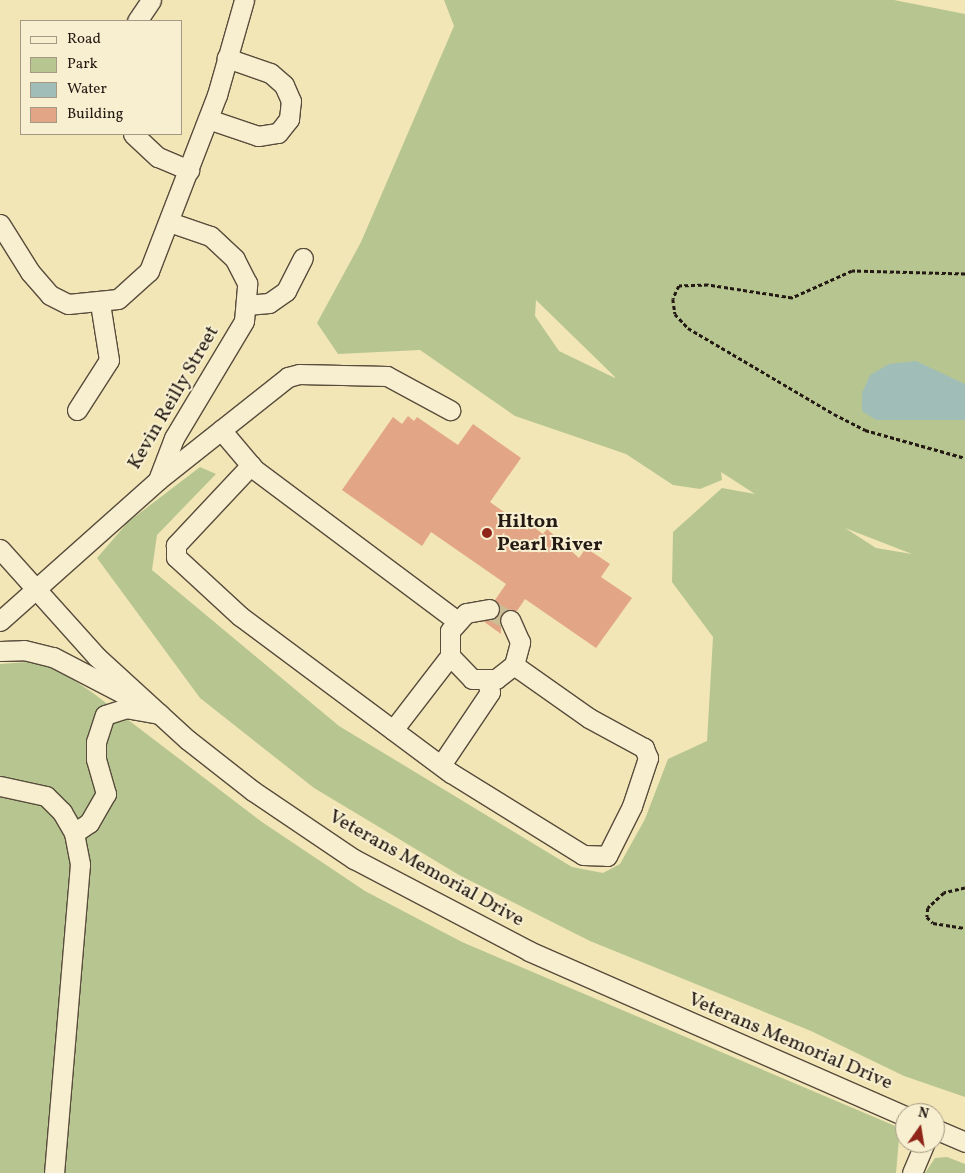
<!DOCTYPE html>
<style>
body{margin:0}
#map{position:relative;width:965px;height:1173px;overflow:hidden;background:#f3e6b6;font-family:Vollkorn,serif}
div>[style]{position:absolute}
.green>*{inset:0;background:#b7c691}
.water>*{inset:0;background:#a0bdb8}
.building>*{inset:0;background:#e2a686}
.minor-tunnel>*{height:19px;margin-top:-9.5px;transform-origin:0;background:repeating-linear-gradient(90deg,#cabd95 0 19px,transparent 0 28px)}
.path>*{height:2.5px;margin-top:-1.25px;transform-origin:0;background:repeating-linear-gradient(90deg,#241913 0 4px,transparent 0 6.5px)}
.roads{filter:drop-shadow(1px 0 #584c3c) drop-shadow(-1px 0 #584c3c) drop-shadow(0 1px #584c3c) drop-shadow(0 -1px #584c3c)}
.minor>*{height:19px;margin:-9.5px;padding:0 9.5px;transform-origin:9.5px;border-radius:9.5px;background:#f7efd0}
.dots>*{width:14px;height:14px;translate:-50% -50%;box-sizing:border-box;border:2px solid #f7efd0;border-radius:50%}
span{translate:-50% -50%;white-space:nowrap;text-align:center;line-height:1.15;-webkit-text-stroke:4px #f7efd0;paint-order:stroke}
.street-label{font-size:20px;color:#241913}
.poi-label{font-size:20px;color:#241913;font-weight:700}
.left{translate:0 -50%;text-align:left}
.legend{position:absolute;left:20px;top:20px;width:162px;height:115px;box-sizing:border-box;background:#f7efd0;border:1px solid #a39984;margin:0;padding:6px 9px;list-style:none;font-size:15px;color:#241913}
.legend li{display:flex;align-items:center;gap:10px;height:25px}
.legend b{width:25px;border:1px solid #a39984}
.north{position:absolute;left:895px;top:1103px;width:50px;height:50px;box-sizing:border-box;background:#f7efd0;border:1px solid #a39984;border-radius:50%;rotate:13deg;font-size:14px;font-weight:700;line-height:20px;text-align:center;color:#241913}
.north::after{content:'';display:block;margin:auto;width:18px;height:22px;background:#8f2418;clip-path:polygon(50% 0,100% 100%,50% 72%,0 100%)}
</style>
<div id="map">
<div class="green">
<i style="clip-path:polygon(evenodd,444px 0,894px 0,965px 14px,965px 1097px,904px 1076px,811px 1031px,590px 941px,459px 875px,314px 788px,200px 698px,97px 558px,128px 522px,200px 467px,216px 474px,157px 535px,152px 570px,339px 726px,572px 867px,603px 873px,620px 864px,645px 819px,668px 759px,707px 741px,713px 637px,672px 582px,673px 532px,722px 488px,755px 494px,721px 472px,722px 480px,700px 489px,673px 485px,626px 454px,515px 416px,420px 350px,338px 354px,317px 323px,361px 242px,454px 26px,444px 0,536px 300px,615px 377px,615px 378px,559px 351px,535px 316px,536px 300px,444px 0,845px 528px,912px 554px,876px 548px,845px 528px)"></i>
<i style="clip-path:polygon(27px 662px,56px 668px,93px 693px,262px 822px,365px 891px,462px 942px,900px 1128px,896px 1173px,0 1173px,0 664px)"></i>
<i style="clip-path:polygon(947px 1157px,965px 1164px,965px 1173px,925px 1173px,935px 1158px)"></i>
</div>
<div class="water">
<i style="clip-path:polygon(916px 361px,965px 384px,965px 420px,876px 420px,862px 411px,862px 393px,870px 375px,889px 364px)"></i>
</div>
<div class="building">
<i style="clip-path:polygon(408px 416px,414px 421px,417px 417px,458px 445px,473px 424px,521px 458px,490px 502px,525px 527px,528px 523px,543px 534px,547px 529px,579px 558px,586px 548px,610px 564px,601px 577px,632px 598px,596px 648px,525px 599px,517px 611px,501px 614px,501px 634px,483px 621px,499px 613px,495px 600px,506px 584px,431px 532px,422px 546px,342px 490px,393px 417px,402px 424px)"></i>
</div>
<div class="minor-tunnel">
<i style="left:489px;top:609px;width:24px;rotate:28deg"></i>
</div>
<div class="path">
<i style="left:965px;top:274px;width:113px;rotate:-178.5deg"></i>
<i style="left:852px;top:271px;width:66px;rotate:155.8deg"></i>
<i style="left:792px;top:298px;width:85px;rotate:-171.2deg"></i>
<i style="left:708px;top:285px;width:29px;rotate:178deg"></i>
<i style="left:679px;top:286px;width:14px;rotate:115deg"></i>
<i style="left:673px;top:299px;width:15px;rotate:82deg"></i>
<i style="left:675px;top:314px;width:19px;rotate:47deg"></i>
<i style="left:688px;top:328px;width:169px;rotate:30.5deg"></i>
<i style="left:834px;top:414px;width:35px;rotate:27deg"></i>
<i style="left:865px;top:430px;width:104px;rotate:15.6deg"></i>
<i style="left:965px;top:888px;width:22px;rotate:167deg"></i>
<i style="left:944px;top:893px;width:22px;rotate:137deg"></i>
<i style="left:928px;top:908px;width:9px;rotate:96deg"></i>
<i style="left:927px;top:917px;width:8px;rotate:45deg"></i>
<i style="left:933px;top:923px;width:32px;rotate:9deg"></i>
</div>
<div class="roads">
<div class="minor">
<i style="left:137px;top:21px;width:25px;rotate:-56deg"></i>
<i style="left:208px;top:119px;width:53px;rotate:18.8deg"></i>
<i style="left:258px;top:136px;width:20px;rotate:-9deg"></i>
<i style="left:278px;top:133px;width:18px;rotate:-52deg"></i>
<i style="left:289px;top:119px;width:18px;rotate:-84deg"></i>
<i style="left:291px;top:101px;width:17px;rotate:-114deg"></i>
<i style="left:284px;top:85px;width:18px;rotate:-139deg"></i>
<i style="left:270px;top:73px;width:46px;rotate:-160.8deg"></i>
<i style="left:133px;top:134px;width:34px;rotate:43deg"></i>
<i style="left:158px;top:157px;width:34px;rotate:23deg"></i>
<i style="left:0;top:224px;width:57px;rotate:58deg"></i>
<i style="left:30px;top:272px;width:30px;rotate:49deg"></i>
<i style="left:50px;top:295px;width:20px;rotate:27deg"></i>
<i style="left:68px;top:304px;width:50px;rotate:-5.7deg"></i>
<i style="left:118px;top:299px;width:42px;rotate:-42.1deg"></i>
<i style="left:149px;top:271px;width:189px;rotate:-68.9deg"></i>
<i style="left:217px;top:95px;width:99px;rotate:-74.1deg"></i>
<i style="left:247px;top:305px;width:22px;rotate:-5deg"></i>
<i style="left:269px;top:303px;width:21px;rotate:-35deg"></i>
<i style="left:286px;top:291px;width:37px;rotate:-63deg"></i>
<i style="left:77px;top:410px;width:59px;rotate:-57.4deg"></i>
<i style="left:109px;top:360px;width:58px;rotate:-99deg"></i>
<i style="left:221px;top:430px;width:51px;rotate:49.8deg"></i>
<i style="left:254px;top:469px;width:254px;rotate:36.8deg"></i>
<i style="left:251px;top:465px;width:110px;rotate:133.2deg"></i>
<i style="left:176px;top:545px;width:12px;rotate:90deg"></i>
<i style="left:176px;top:557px;width:87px;rotate:42.7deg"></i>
<i style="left:240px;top:616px;width:263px;rotate:36.7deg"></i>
<i style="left:451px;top:773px;width:155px;rotate:31.8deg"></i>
<i style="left:583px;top:855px;width:24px;rotate:2deg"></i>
<i style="left:607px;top:856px;width:56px;rotate:-63.4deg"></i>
<i style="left:632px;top:806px;width:51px;rotate:-71.6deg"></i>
<i style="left:648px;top:758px;width:11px;rotate:-112deg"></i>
<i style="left:644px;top:748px;width:63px;rotate:-151.4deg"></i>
<i style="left:589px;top:718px;width:92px;rotate:-144.8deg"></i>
<i style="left:158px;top:480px;width:166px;rotate:-38.4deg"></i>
<i style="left:288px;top:377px;width:11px;rotate:-15deg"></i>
<i style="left:299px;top:374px;width:88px;rotate:1.3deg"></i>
<i style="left:387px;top:376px;width:72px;rotate:28.4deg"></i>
<i style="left:0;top:549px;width:145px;rotate:48.1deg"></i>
<i style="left:97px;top:657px;width:123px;rotate:42.4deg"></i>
<i style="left:188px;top:740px;width:83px;rotate:38.1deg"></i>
<i style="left:253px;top:791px;width:122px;rotate:34deg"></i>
<i style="left:354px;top:859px;width:198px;rotate:27.7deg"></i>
<i style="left:529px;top:951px;width:411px;rotate:23.7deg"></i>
<i style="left:489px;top:609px;width:23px;rotate:170deg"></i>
<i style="left:466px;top:613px;width:24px;rotate:132deg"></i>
<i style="left:450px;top:631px;width:25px;rotate:90deg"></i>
<i style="left:450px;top:656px;width:32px;rotate:46deg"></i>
<i style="left:472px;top:679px;width:24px"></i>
<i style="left:496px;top:679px;width:23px;rotate:-38deg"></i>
<i style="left:514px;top:665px;width:24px;rotate:-75deg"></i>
<i style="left:520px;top:642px;width:24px;rotate:-114deg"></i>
<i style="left:0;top:621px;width:212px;rotate:-41.7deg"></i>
<i style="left:158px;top:480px;width:45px;rotate:-69.1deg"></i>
<i style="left:174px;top:438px;width:136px;rotate:-59.1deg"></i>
<i style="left:244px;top:321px;width:38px;rotate:-85deg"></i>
<i style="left:247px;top:283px;width:27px;rotate:-117deg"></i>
<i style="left:235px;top:259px;width:34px;rotate:-137deg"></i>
<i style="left:210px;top:236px;width:43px;rotate:-161.1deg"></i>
<i style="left:0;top:651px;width:24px;rotate:-2deg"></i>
<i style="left:24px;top:650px;width:30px;rotate:14deg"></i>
<i style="left:53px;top:657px;width:85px;rotate:27.5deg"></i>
<i style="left:393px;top:730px;width:93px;rotate:-52.4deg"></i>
<i style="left:441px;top:765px;width:88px;rotate:-56.1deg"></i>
<i style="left:490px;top:692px;width:10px;rotate:-107deg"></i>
<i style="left:0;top:786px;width:47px;rotate:12.3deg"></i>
<i style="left:46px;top:796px;width:23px;rotate:45deg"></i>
<i style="left:62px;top:812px;width:24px;rotate:60deg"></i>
<i style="left:74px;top:833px;width:32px;rotate:79deg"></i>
<i style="left:80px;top:864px;width:310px;rotate:94.8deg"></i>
<i style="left:74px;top:833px;width:18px;rotate:-34deg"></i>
<i style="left:89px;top:823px;width:34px;rotate:-60deg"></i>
<i style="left:106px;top:794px;width:36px;rotate:-106deg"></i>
<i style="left:96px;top:759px;width:17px;rotate:-90deg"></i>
<i style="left:96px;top:742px;width:28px;rotate:-72deg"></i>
<i style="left:105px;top:715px;width:22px;rotate:-18deg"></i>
<i style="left:126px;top:708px;width:34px;rotate:10deg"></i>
<i style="left:935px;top:1129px;width:33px;rotate:23deg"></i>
<i style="left:912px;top:1173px;width:33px;rotate:-67deg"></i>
</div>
</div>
<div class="dots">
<i style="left:487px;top:533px;background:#8f2418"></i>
</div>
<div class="street-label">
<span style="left:174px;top:398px;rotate:-60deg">Kevin Reilly Street</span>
<span style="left:426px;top:869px;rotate:29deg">Veterans Memorial Drive</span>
<span style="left:790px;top:1042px;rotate:23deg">Veterans Memorial Drive</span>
</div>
<div class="poi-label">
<span class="left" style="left:497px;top:534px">Hilton<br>Pearl River</span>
</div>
<ul class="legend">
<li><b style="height:6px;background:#f7efd0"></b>Road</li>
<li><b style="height:14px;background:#b7c691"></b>Park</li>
<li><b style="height:14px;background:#a0bdb8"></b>Water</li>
<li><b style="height:14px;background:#e2a686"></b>Building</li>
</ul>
<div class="north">N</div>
</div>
